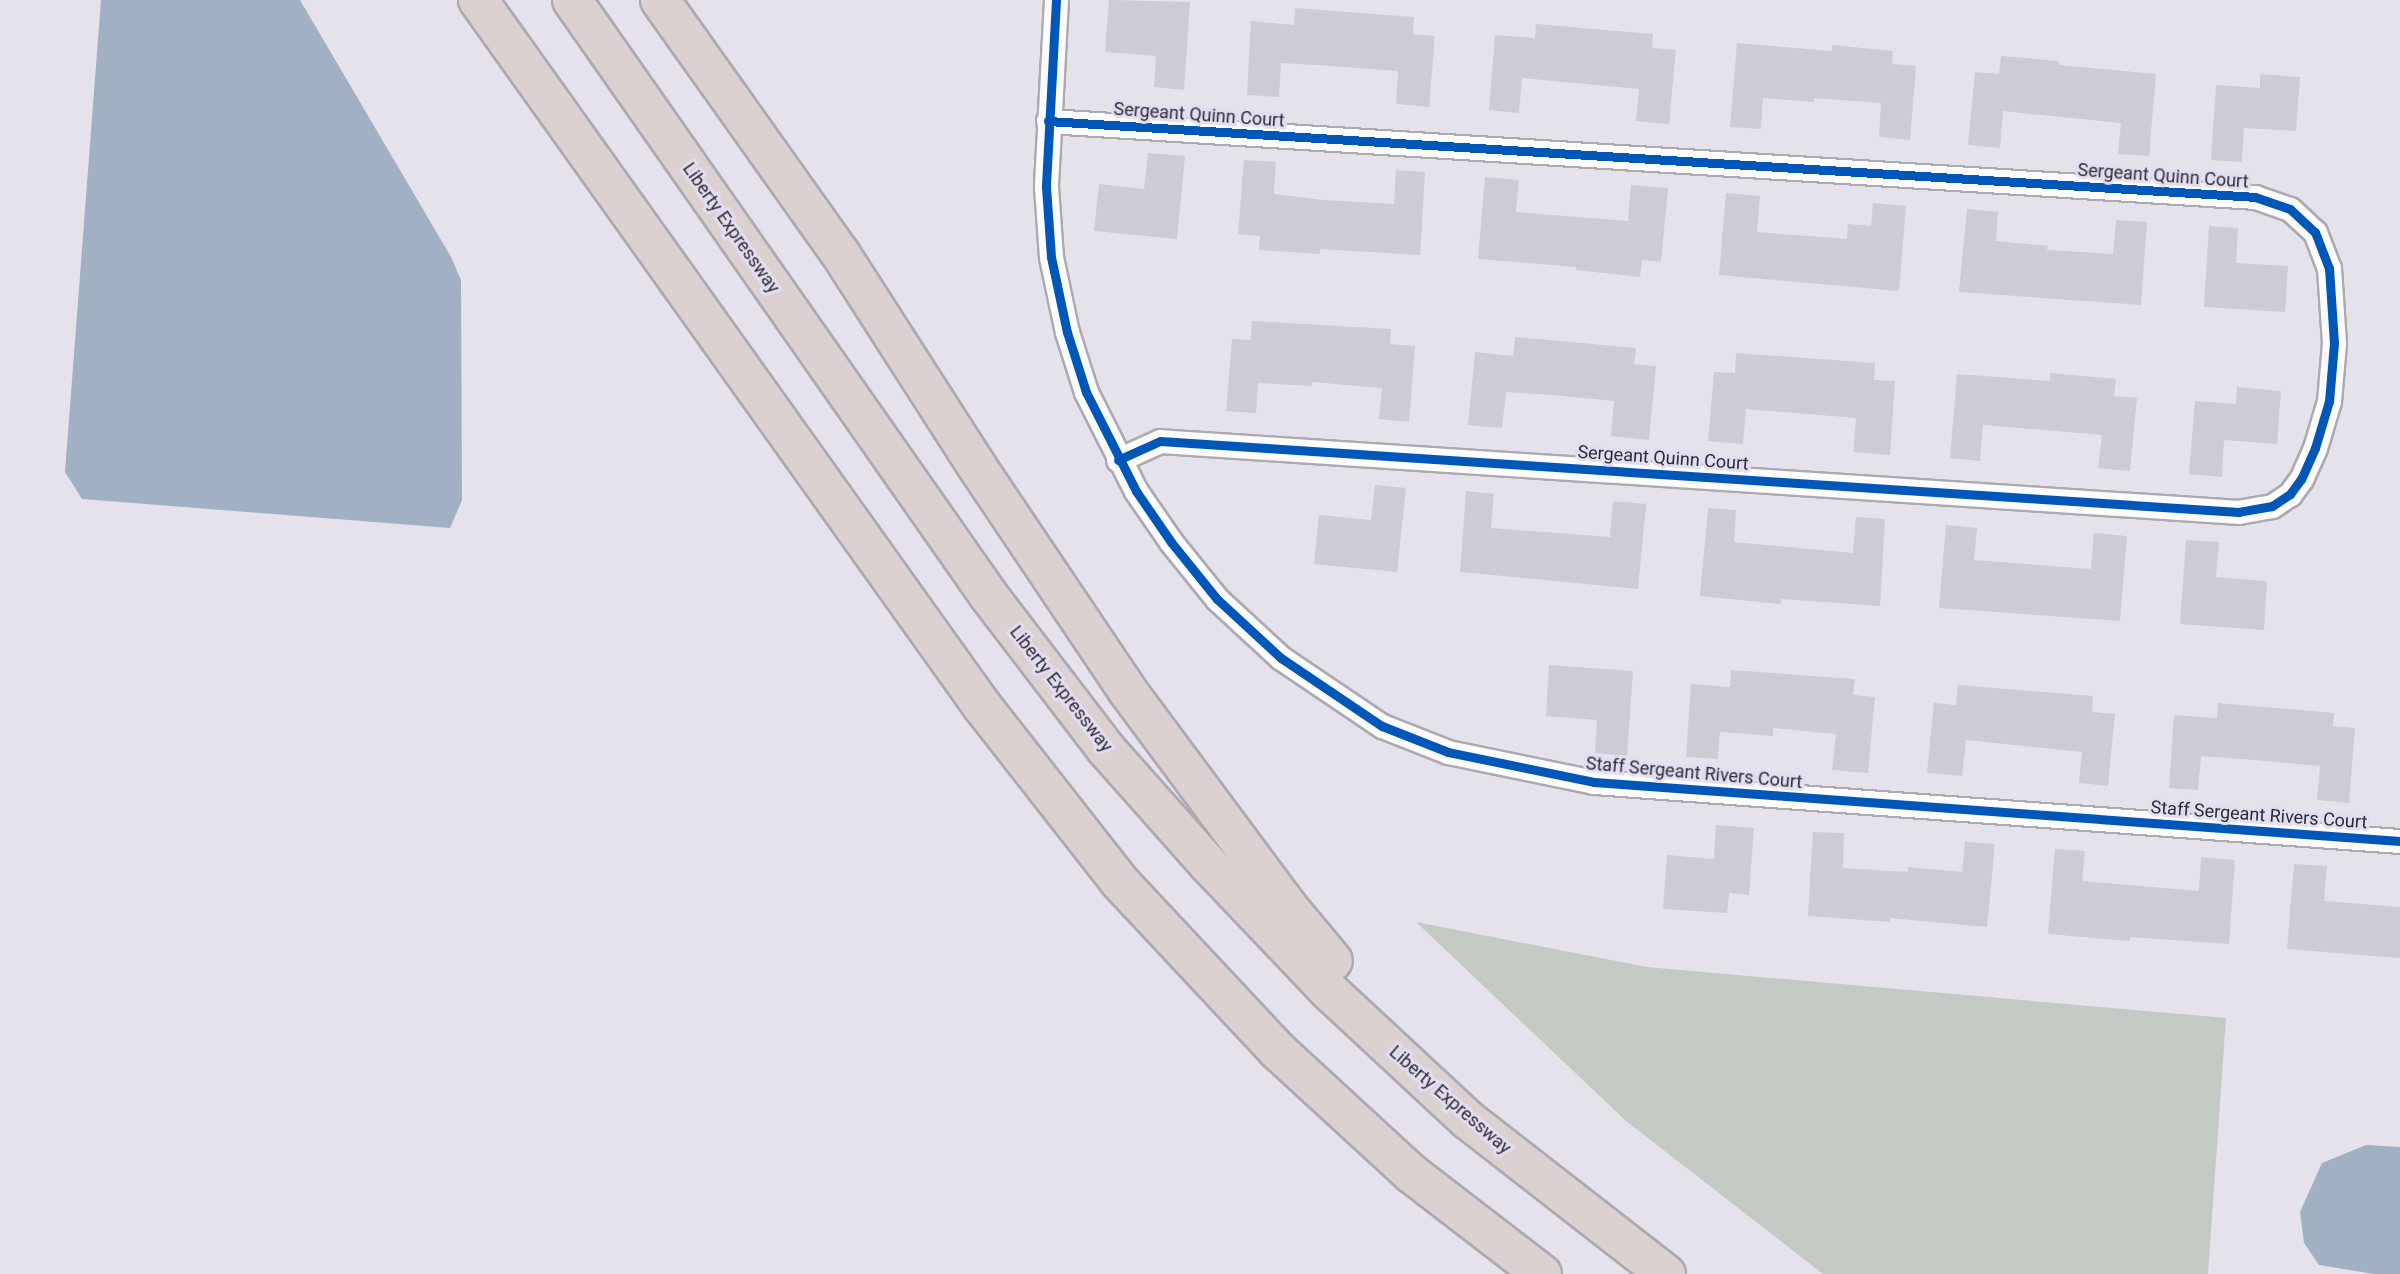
<!DOCTYPE html>
<style>
body{margin:0}
#map{position:relative;width:2400px;height:1274px;overflow:hidden;background:#e5e2ec;font-family:Roboto,sans-serif}
div>[style]{position:absolute}
.green>*{inset:0;background:#c3cac3}
.water>*{inset:0;background:#a2b0c3}
.building>*{inset:0;background:#cecbd5}
.roads{filter:drop-shadow(2px 0 #aca9b1) drop-shadow(-2px 0 #aca9b1) drop-shadow(0 2px #aca9b1) drop-shadow(0 -2px #aca9b1)}
.street>*{height:23px;margin:-11.5px;padding:0 11.5px;transform-origin:11.5px;border-radius:11.5px;background:#fbfbfc}
.highway>*{height:38px;margin:-19px;padding:0 19px;transform-origin:19px;border-radius:19px;background:#dcd1d1}
.cycleway>*{height:9px;margin:-4.5px;padding:0 4.5px;transform-origin:4.5px;border-radius:4.5px;background:#0057b8}
span{translate:-50% -50%;white-space:nowrap;text-align:center;line-height:1.15;-webkit-text-stroke:6px #e3ddf1;paint-order:stroke}
.street-label{font-size:18px;color:#2d2b32}
</style>
<div id="map">
<div class="green">
<i style="clip-path:polygon(1416px 922px,1647px 967px,2226px 1018px,2208px 1274px,1823px 1274px,1626px 1121px)"></i>
</div>
<div class="water">
<i style="clip-path:polygon(101px 0,300px 0,451px 257px,461px 280px,462px 500px,450px 528px,82px 499px,65px 472px)"></i>
<i style="clip-path:polygon(2366px 1145px,2400px 1147px,2400px 1274px,2374px 1274px,2319px 1265px,2304px 1243px,2300px 1212px,2322px 1163px)"></i>
</div>
<div class="building">
<i style="clip-path:polygon(1109px 0,1190px 2px,1184px 90px,1154px 87px,1156px 56px,1105px 52px)"></i>
<i style="clip-path:polygon(1295px 8px,1414px 17px,1413px 34px,1435px 36px,1429px 107px,1396px 104px,1398px 71px,1332px 66px,1281px 63px,1279px 97px,1247px 95px,1251px 21px,1294px 25px)"></i>
<i style="clip-path:polygon(1536px 24px,1653px 34px,1652px 48px,1676px 50px,1669px 124px,1636px 121px,1639px 89px,1522px 78px,1519px 113px,1489px 110px,1495px 35px,1535px 38px)"></i>
<i style="clip-path:polygon(1737px 43px,1832px 51px,1832px 45px,1893px 51px,1892px 64px,1916px 66px,1910px 140px,1879px 137px,1881px 103px,1814px 98px,1814px 102px,1763px 98px,1761px 129px,1730px 127px)"></i>
<i style="clip-path:polygon(2001px 56px,2059px 61px,2059px 65px,2156px 74px,2149px 156px,2118px 154px,2121px 123px,2003px 111px,2000px 148px,1968px 145px,1975px 72px,1999px 74px)"></i>
<i style="clip-path:polygon(2260px 74px,2300px 77px,2296px 131px,2244px 128px,2242px 162px,2211px 160px,2216px 85px,2260px 88px)"></i>
<i style="clip-path:polygon(1148px 153px,1185px 156px,1177px 239px,1094px 231px,1099px 184px,1144px 189px)"></i>
<i style="clip-path:polygon(1244px 160px,1276px 162px,1274px 194px,1324px 200px,1394px 204px,1396px 170px,1425px 172px,1420px 255px,1320px 249px,1320px 254px,1259px 250px,1260px 236px,1238px 234px)"></i>
<i style="clip-path:polygon(1485px 177px,1519px 180px,1516px 212px,1628px 221px,1631px 185px,1668px 188px,1661px 262px,1642px 260px,1640px 277px,1576px 270px,1576px 267px,1478px 259px)"></i>
<i style="clip-path:polygon(1726px 193px,1760px 196px,1757px 232px,1847px 239px,1848px 224px,1871px 226px,1873px 203px,1906px 206px,1899px 291px,1719px 275px)"></i>
<i style="clip-path:polygon(1967px 209px,1998px 212px,1996px 241px,2048px 246px,2047px 250px,2113px 254px,2116px 220px,2147px 222px,2141px 305px,1959px 292px)"></i>
<i style="clip-path:polygon(2209px 226px,2238px 228px,2236px 263px,2288px 266px,2285px 312px,2204px 307px)"></i>
<i style="clip-path:polygon(1252px 321px,1391px 329px,1390px 344px,1415px 346px,1409px 422px,1379px 419px,1382px 388px,1312px 382px,1312px 386px,1258px 383px,1256px 413px,1226px 411px,1232px 339px,1251px 340px)"></i>
<i style="clip-path:polygon(1515px 337px,1636px 348px,1634px 364px,1656px 366px,1649px 440px,1611px 436px,1614px 401px,1553px 395px,1506px 392px,1502px 428px,1468px 425px,1475px 352px,1513px 356px)"></i>
<i style="clip-path:polygon(1736px 353px,1875px 363px,1874px 380px,1895px 381px,1890px 455px,1853px 452px,1856px 418px,1746px 409px,1743px 444px,1708px 441px,1714px 372px,1735px 373px)"></i>
<i style="clip-path:polygon(2050px 373px,2116px 379px,2114px 396px,2137px 398px,2130px 471px,2098px 468px,2102px 435px,1983px 425px,1980px 461px,1950px 458px,1957px 374px,2050px 381px)"></i>
<i style="clip-path:polygon(2237px 387px,2281px 391px,2277px 444px,2224px 440px,2222px 477px,2189px 474px,2195px 401px,2236px 404px)"></i>
<i style="clip-path:polygon(1375px 485px,1406px 488px,1397px 572px,1314px 564px,1319px 515px,1371px 520px)"></i>
<i style="clip-path:polygon(1466px 491px,1494px 494px,1491px 528px,1610px 537px,1613px 501px,1646px 504px,1638px 589px,1460px 572px)"></i>
<i style="clip-path:polygon(1708px 508px,1736px 510px,1734px 542px,1853px 553px,1856px 517px,1885px 519px,1880px 606px,1781px 599px,1781px 604px,1700px 596px)"></i>
<i style="clip-path:polygon(1946px 525px,1977px 528px,1974px 560px,2091px 569px,2094px 533px,2127px 536px,2120px 621px,1939px 608px)"></i>
<i style="clip-path:polygon(2186px 540px,2219px 542px,2216px 577px,2267px 581px,2264px 630px,2180px 624px)"></i>
<i style="clip-path:polygon(1549px 665px,1633px 671px,1627px 756px,1595px 753px,1597px 720px,1546px 716px)"></i>
<i style="clip-path:polygon(1731px 670px,1855px 679px,1853px 695px,1875px 697px,1868px 773px,1832px 770px,1836px 734px,1773px 728px,1773px 736px,1720px 732px,1718px 759px,1686px 757px,1691px 684px,1730px 687px)"></i>
<i style="clip-path:polygon(1958px 685px,2093px 696px,2092px 712px,2115px 714px,2108px 786px,2079px 783px,2082px 752px,1966px 740px,1962px 776px,1927px 773px,1934px 703px,1956px 705px)"></i>
<i style="clip-path:polygon(2218px 703px,2334px 713px,2333px 726px,2355px 728px,2349px 803px,2317px 800px,2320px 766px,2254px 760px,2201px 756px,2198px 790px,2169px 788px,2174px 715px,2217px 718px)"></i>
<i style="clip-path:polygon(1716px 825px,1754px 828px,1749px 895px,1729px 893px,1727px 913px,1663px 909px,1667px 855px,1714px 859px)"></i>
<i style="clip-path:polygon(1813px 832px,1844px 833px,1843px 868px,1908px 872px,1908px 867px,1962px 872px,1965px 842px,1995px 844px,1987px 927px,1890px 918px,1890px 922px,1808px 916px)"></i>
<i style="clip-path:polygon(2055px 849px,2085px 851px,2082px 881px,2199px 891px,2201px 857px,2235px 860px,2229px 944px,2130px 937px,2130px 941px,2048px 934px)"></i>
<i style="clip-path:polygon(2294px 864px,2327px 866px,2324px 901px,2400px 907px,2400px 958px,2287px 949px)"></i>
</div>
<div class="roads">
<div class="street">
<i style="left:1056px;top:0;width:187px;rotate:93.1deg"></i>
<i style="left:1046px;top:187px;width:70px;rotate:85.9deg"></i>
<i style="left:1051px;top:257px;width:77px;rotate:78deg"></i>
<i style="left:1067px;top:332px;width:63px;rotate:72.4deg"></i>
<i style="left:1086px;top:392px;width:111px;rotate:63.2deg"></i>
<i style="left:1136px;top:491px;width:62px;rotate:55.5deg"></i>
<i style="left:1171px;top:542px;width:73px;rotate:51.1deg"></i>
<i style="left:1217px;top:599px;width:87px;rotate:42.7deg"></i>
<i style="left:1281px;top:658px;width:122px;rotate:34deg"></i>
<i style="left:1382px;top:726px;width:71px;rotate:21.5deg"></i>
<i style="left:1448px;top:752px;width:149px;rotate:11.6deg"></i>
<i style="left:1594px;top:782px;width:808px;rotate:4.19deg"></i>
<i style="left:1048px;top:121px;width:1209px;rotate:3.6deg"></i>
<i style="left:2255px;top:197px;width:37px;rotate:19deg"></i>
<i style="left:2290px;top:209px;width:34px;rotate:43deg"></i>
<i style="left:2315px;top:232px;width:39px;rotate:69deg"></i>
<i style="left:2329px;top:268px;width:75px;rotate:86.2deg"></i>
<i style="left:2334px;top:343px;width:58px;rotate:94.9deg"></i>
<i style="left:2329px;top:401px;width:49px;rotate:106.6deg"></i>
<i style="left:2315px;top:448px;width:34px;rotate:114deg"></i>
<i style="left:2301px;top:479px;width:19px;rotate:126deg"></i>
<i style="left:2290px;top:494px;width:22px;rotate:146deg"></i>
<i style="left:2272px;top:506px;width:34px;rotate:170deg"></i>
<i style="left:2239px;top:512px;width:1081px;rotate:-176.24deg"></i>
<i style="left:1160px;top:441px;width:46px;rotate:155.7deg"></i>
</div>
<div class="highway">
<i style="left:478px;top:0;width:867px;rotate:54.48deg"></i>
<i style="left:982px;top:706px;width:222px;rotate:51.9deg"></i>
<i style="left:1119px;top:881px;width:231px;rotate:46.9deg"></i>
<i style="left:1277px;top:1050px;width:183px;rotate:42.6deg"></i>
<i style="left:1412px;top:1174px;width:164px;rotate:37.6deg"></i>
<i style="left:572px;top:0;width:727px;rotate:55.02deg"></i>
<i style="left:989px;top:596px;width:193px;rotate:52.6deg"></i>
<i style="left:1106px;top:749px;width:154px;rotate:48.4deg"></i>
<i style="left:1208px;top:864px;width:174px;rotate:46.4deg"></i>
<i style="left:1328px;top:990px;width:191px;rotate:42.9deg"></i>
<i style="left:1468px;top:1120px;width:251px;rotate:37.9deg"></i>
<i style="left:660px;top:0;width:310px;rotate:54.6deg"></i>
<i style="left:840px;top:253px;width:255px;rotate:57.3deg"></i>
<i style="left:978px;top:468px;width:267px;rotate:56.1deg"></i>
<i style="left:1127px;top:690px;width:270px;rotate:53.4deg"></i>
<i style="left:1288px;top:907px;width:70px;rotate:50.2deg"></i>
</div>
</div>
<div class="cycleway">
<i style="left:1056px;top:0;width:187px;rotate:93.1deg"></i>
<i style="left:1046px;top:187px;width:70px;rotate:85.9deg"></i>
<i style="left:1051px;top:257px;width:77px;rotate:78deg"></i>
<i style="left:1067px;top:332px;width:63px;rotate:72.4deg"></i>
<i style="left:1086px;top:392px;width:111px;rotate:63.2deg"></i>
<i style="left:1136px;top:491px;width:62px;rotate:55.5deg"></i>
<i style="left:1171px;top:542px;width:73px;rotate:51.1deg"></i>
<i style="left:1217px;top:599px;width:87px;rotate:42.7deg"></i>
<i style="left:1281px;top:658px;width:122px;rotate:34deg"></i>
<i style="left:1382px;top:726px;width:71px;rotate:21.5deg"></i>
<i style="left:1448px;top:752px;width:149px;rotate:11.6deg"></i>
<i style="left:1594px;top:782px;width:808px;rotate:4.19deg"></i>
<i style="left:1048px;top:121px;width:1209px;rotate:3.6deg"></i>
<i style="left:2255px;top:197px;width:37px;rotate:19deg"></i>
<i style="left:2290px;top:209px;width:34px;rotate:43deg"></i>
<i style="left:2315px;top:232px;width:39px;rotate:69deg"></i>
<i style="left:2329px;top:268px;width:75px;rotate:86.2deg"></i>
<i style="left:2334px;top:343px;width:58px;rotate:94.9deg"></i>
<i style="left:2329px;top:401px;width:49px;rotate:106.6deg"></i>
<i style="left:2315px;top:448px;width:34px;rotate:114deg"></i>
<i style="left:2301px;top:479px;width:19px;rotate:126deg"></i>
<i style="left:2290px;top:494px;width:22px;rotate:146deg"></i>
<i style="left:2272px;top:506px;width:34px;rotate:170deg"></i>
<i style="left:2239px;top:512px;width:1081px;rotate:-176.24deg"></i>
<i style="left:1160px;top:441px;width:46px;rotate:155.7deg"></i>
</div>
<div class="street-label">
<span style="left:1199px;top:115px;rotate:4deg">Sergeant Quinn Court</span>
<span style="left:2163px;top:176px;rotate:4deg">Sergeant Quinn Court</span>
<span style="left:731px;top:228px;rotate:55deg">Liberty Expressway</span>
<span style="left:1663px;top:458px;rotate:4deg">Sergeant Quinn Court</span>
<span style="left:1061px;top:689px;rotate:52deg">Liberty Expressway</span>
<span style="left:1694px;top:773px;rotate:5deg">Staff Sergeant Rivers Court</span>
<span style="left:2259px;top:815px;rotate:4deg">Staff Sergeant Rivers Court</span>
<span style="left:1450px;top:1100px;rotate:41deg">Liberty Expressway</span>
</div>
</div>
